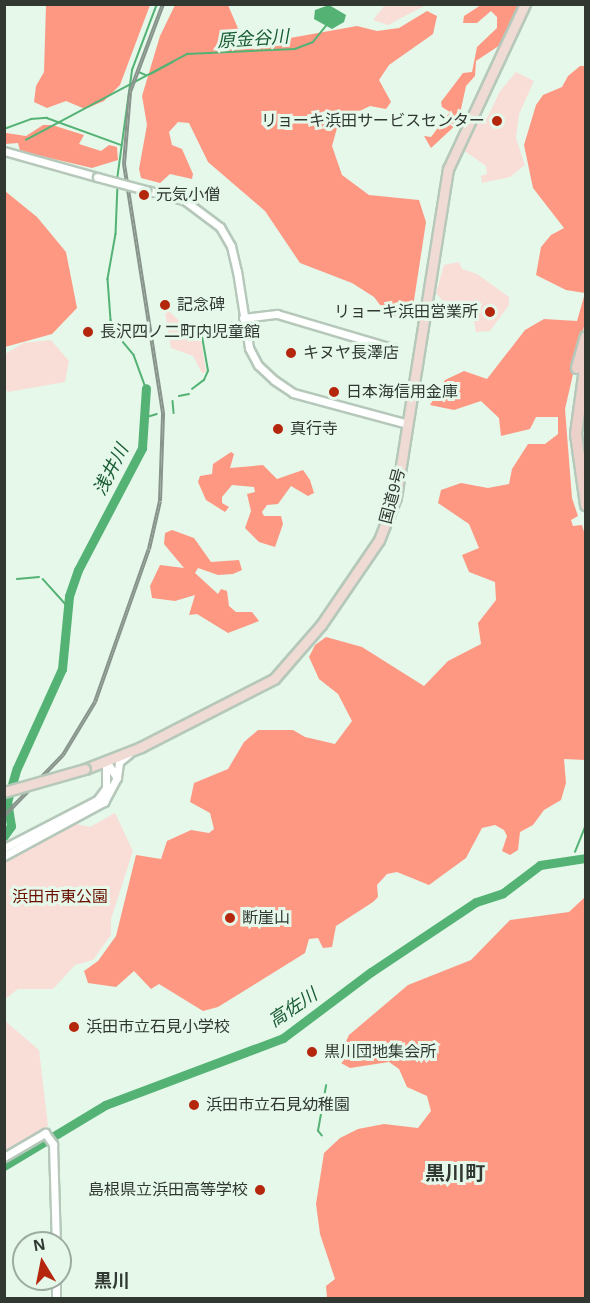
<!DOCTYPE html>
<meta charset="utf-8">
<style>
body{margin:0}
#map{position:relative;width:590px;height:1303px;overflow:hidden;background:#e5f8ea;font-family:Arial,"Noto Sans JP",sans-serif}
div>[style]{position:absolute}
.green>*{inset:0;background:#f9ded8}
.forest>*{inset:0;background:#fe9883}
.water>*{inset:0;background:#55b275}
.stream>*{height:1.5px;margin:-0.75px;padding:0 0.75px;transform-origin:0.75px;border-radius:0.75px;background:#55b275}
.river>*{height:9px;margin:-4.5px;padding:0 4.5px;transform-origin:4.5px;border-radius:4.5px;background:#55b275}
.roads{filter:drop-shadow(2px 0 #b5c8ba) drop-shadow(-2px 0 #b5c8ba) drop-shadow(0 2px #b5c8ba) drop-shadow(0 -2px #b5c8ba)}
.tertiary>*{height:7px;margin:-3.5px;padding:0 3.5px;transform-origin:3.5px;border-radius:3.5px;background:#fff}
.trunk>*{height:9px;margin:-4.5px;padding:0 4.5px;transform-origin:4.5px;border-radius:4.5px;background:#f0dad4}
.motorway>*{height:10px;margin:-5px;padding:0 5px;transform-origin:5px;border-radius:5px;background:#ecd0ca}
.rail>*{height:4px;margin-top:-2px;transform-origin:0;background:repeating-linear-gradient(90deg,#e5f8ea 0 4.5px,#88948b 0 9px);box-sizing:border-box;border-block:2px solid #88948b}
.bridges{filter:drop-shadow(2px 0 #b5c8ba) drop-shadow(-2px 0 #b5c8ba) drop-shadow(0 2px #b5c8ba) drop-shadow(0 -2px #b5c8ba)}
.tertiary-bridge>*{height:7px;margin:-3.5px;padding:0 3.5px;transform-origin:3.5px;border-radius:3.5px;background:#fff}
.trunk-bridge>*{height:9px;margin:-4.5px;padding:0 4.5px;transform-origin:4.5px;border-radius:4.5px;background:#f0dad4}
.dots>*{width:16px;height:16px;translate:-50% -50%;box-sizing:border-box;border:3px solid #e5f8ea;border-radius:50%}
span{translate:-50% -50%;white-space:nowrap;text-align:center;line-height:1.15;-webkit-text-stroke:6px #e5f8ea;paint-order:stroke}
.poi-label{font-size:16px;color:#313832}
.right{translate:-100% -50%;text-align:right}
.left{translate:0 -50%;text-align:left}
.street-label{font-size:16px;color:#313832}
.park-label{font-size:16px;color:#6a1001}
.water-label{font-size:18px;color:#185b33;font-style:italic}
.neighbourhood-label{font-size:18px;color:#313832;font-weight:700}
.quarter-label{font-size:20px;color:#313832;font-weight:700}
.frame{position:absolute;inset:0;border:6px solid #313832;pointer-events:none}
.north{position:absolute;left:12px;top:1231px;width:60px;height:60px;box-sizing:border-box;background:#e5f8ea;border:2px solid #9daba0;border-radius:50%;rotate:350deg;font-size:16px;font-weight:700;line-height:24px;text-align:center;color:#313832}
.north::after{content:'';display:block;margin:auto;width:21px;height:27px;background:#b4270d;clip-path:polygon(50% 0,100% 100%,50% 72%,0 100%)}
</style>
<div id="map">
<div class="green">
<i style="clip-path:polygon(385px 5px,385px 4px,426px 5px,388px 25px,373px 20px)"></i>
<i style="clip-path:polygon(516px 72px,534px 81px,519px 114px,516px 138px,525px 165px,510px 177px,482px 183px,481px 176px,487px 174px,486px 166px,462px 149px,478px 115px,487px 118px,500px 91px)"></i>
<i style="clip-path:polygon(459px 262px,462px 269px,477px 274px,509px 297px,509px 305px,490px 331px,476px 332px,471px 306px,442px 300px,436px 293px,444px 265px)"></i>
<i style="clip-path:polygon(164px 306px,178px 320px,199px 327px,206px 372px,202px 373px,193px 356px,171px 348px)"></i>
<i style="clip-path:polygon(51px 340px,69px 361px,65px 382px,8px 392px,5px 389px,5px 354px,23px 343px)"></i>
<i style="clip-path:polygon(115px 813px,133px 851px,111px 919px,111px 935px,93px 960px,75px 965px,53px 989px,18px 989px,5px 999px,5px 861px,76px 824px,90px 827px)"></i>
<i style="clip-path:polygon(5px 1021px,39px 1050px,48px 1126px,5px 1151px)"></i>
</div>
<div class="forest">
<i style="clip-path:polygon(46px 5px,150px 5px,120px 85px,104px 101px,85px 109px,66px 101px,47px 108px,34px 102px,36px 86px,44px 72px)"></i>
<i style="clip-path:polygon(175px 5px,228px 5px,240px 33px,279px 40px,357px 26px,377px 31px,399px 28px,427px 11px,437px 16px,433px 34px,389px 65px,379px 80px,391px 102px,386px 109px,370px 106px,339px 121px,332px 146px,342px 175px,369px 195px,419px 200px,426px 222px,413px 307px,390px 318px,374px 297px,352px 283px,300px 263px,265px 211px,208px 162px,189px 123px,178px 122px,169px 132px,172px 145px,182px 149px,193px 174px,192px 179px,170px 174px,160px 183px,141px 178px,139px 169px,147px 125px,142px 96px,160px 36px)"></i>
<i style="clip-path:polygon(481px 5px,517px 5px,518px 10px,500px 45px,476px 61px,475px 76px,466px 86px,458px 123px,431px 148px,424px 136px,431px 137px,450px 112px,442px 107px,441px 102px,463px 73px,472px 72px,477px 47px,497px 28px,497px 17px,491px 11px,477px 23px,463px 23px,464px 16px)"></i>
<i style="clip-path:polygon(580px 66px,585px 66px,585px 322px,565px 409px,572px 498px,578px 516px,571px 520px,573px 526px,582px 525px,585px 535px,585px 760px,564px 759px,566px 783px,561px 800px,544px 810px,533px 825px,520px 832px,518px 850px,510px 855px,502px 851px,507px 836px,504px 830px,495px 825px,482px 828px,466px 858px,429px 885px,397px 872px,387px 874px,377px 885px,378px 897px,373px 902px,336px 926px,332px 947px,323px 948px,318px 938px,309px 939px,305px 953px,218px 1007px,203px 1011px,159px 984px,151px 989px,134px 971px,116px 987px,88px 983px,84px 971px,98px 961px,116px 936px,136px 855px,161px 859px,167px 841px,191px 830px,209px 833px,214px 829px,210px 813px,190px 802px,194px 783px,228px 769px,244px 742px,258px 730px,293px 730px,305px 737px,335px 744px,352px 721px,338px 694px,319px 679px,309px 657px,315px 645px,326px 637px,362px 647px,424px 686px,448px 661px,481px 644px,478px 623px,496px 600px,495px 582px,469px 572px,462px 555px,479px 548px,469px 524px,438px 503px,441px 490px,461px 483px,488px 488px,509px 484px,512px 469px,528px 444px,545px 444px,558px 434px,558px 417px,536px 417px,530px 429px,501px 436px,499px 418px,481px 401px,454px 410px,430px 405px,445px 380px,464px 371px,487px 379px,525px 330px,544px 319px,577px 321px,585px 293px,566px 290px,536px 275px,541px 247px,551px 235px,564px 228px,533px 188px,524px 145px,536px 105px,543px 95px,562px 87px,568px 76px)"></i>
<i style="clip-path:polygon(43px 125px,52px 125px,84px 135px,79px 144px,101px 151px,109px 145px,117px 147px,118px 160px,92px 168px,20px 151px,18px 143px,5px 144px,6px 133px,26px 136px)"></i>
<i style="clip-path:polygon(5px 191px,37px 217px,66px 252px,77px 308px,52px 334px,5px 347px)"></i>
<i style="clip-path:polygon(231px 452px,234px 454px,230px 468px,263px 465px,277px 479px,303px 470px,310px 480px,314px 493px,308px 496px,291px 486px,278px 504px,267px 505px,262px 512px,264px 516px,281px 516px,283px 524px,275px 547px,259px 542px,245px 528px,251px 511px,247px 494px,255px 492px,254px 487px,232px 485px,222px 497px,222px 503px,229px 507px,225px 512px,206px 500px,198px 482px,200px 476px,212px 474px,213px 464px)"></i>
<i style="clip-path:polygon(172px 530px,194px 538px,211px 562px,239px 560px,242px 570px,233px 574px,218px 575px,198px 568px,195px 573px,218px 594px,221px 589px,227px 591px,229px 606px,236px 612px,252px 612px,259px 621px,228px 633px,197px 614px,189px 615px,195px 595px,175px 601px,152px 598px,150px 586px,160px 565px,184px 568px,164px 544px,165px 533px)"></i>
<i style="clip-path:polygon(585px 897px,585px 1298px,327px 1298px,326px 1286px,335px 1279px,320px 1234px,316px 1204px,324px 1153px,340px 1138px,358px 1129px,384px 1124px,418px 1128px,431px 1111px,427px 1096px,407px 1087px,399px 1069px,389px 1062px,350px 1068px,341px 1063px,341px 1052px,349px 1035px,408px 985px,471px 960px,510px 920px,569px 912px)"></i>
</div>
<div class="water">
<i style="clip-path:polygon(329px 5px,346px 15px,344px 22px,332px 29px,314px 19px,315px 10px)"></i>
</div>
<div class="stream">
<i style="left:139px;top:72px;width:8px;rotate:23deg"></i>
<i style="left:151px;top:74px;width:25px;rotate:-29deg"></i>
<i style="left:4px;top:129px;width:29px;rotate:-20deg"></i>
<i style="left:31px;top:119px;width:16px;rotate:-4deg"></i>
<i style="left:47px;top:118px;width:79px;rotate:20deg"></i>
<i style="left:26px;top:140px;width:183px;rotate:-28.1deg"></i>
<i style="left:187px;top:54px;width:108px;rotate:-2.7deg"></i>
<i style="left:295px;top:49px;width:19px;rotate:-21deg"></i>
<i style="left:313px;top:42px;width:21px;rotate:-51deg"></i>
<i style="left:117px;top:180px;width:111px;rotate:-82.2deg"></i>
<i style="left:132px;top:70px;width:71px;rotate:-69.3deg"></i>
<i style="left:118px;top:185px;width:49px;rotate:92.3deg"></i>
<i style="left:116px;top:234px;width:46px;rotate:100.1deg"></i>
<i style="left:108px;top:279px;width:41px;rotate:85.8deg"></i>
<i style="left:111px;top:320px;width:11px;rotate:75deg"></i>
<i style="left:114px;top:331px;width:31px;rotate:50deg"></i>
<i style="left:134px;top:355px;width:35px;rotate:70deg"></i>
<i style="left:225px;top:324px;width:11px;rotate:-10deg"></i>
<i style="left:336px;top:335px;width:57px;rotate:17.5deg"></i>
<i style="left:192px;top:389px;width:15px;rotate:-37deg"></i>
<i style="left:204px;top:380px;width:10px;rotate:-66deg"></i>
<i style="left:208px;top:371px;width:41px;rotate:-99.9deg"></i>
<i style="left:201px;top:331px;width:5px;rotate:-68deg"></i>
<i style="left:203px;top:326px;width:12px;rotate:-5deg"></i>
<i style="left:179px;top:396px;width:10px;rotate:-11deg"></i>
<i style="left:173px;top:401px;width:12px;rotate:85deg"></i>
<i style="left:147px;top:417px;width:10px;rotate:-17deg"></i>
<i style="left:17px;top:579px;width:22px;rotate:-5deg"></i>
<i style="left:43px;top:579px;width:38px;rotate:48deg"></i>
<i style="left:4px;top:584px;width:1px"></i>
<i style="left:575px;top:852px;width:29px;rotate:-68deg"></i>
<i style="left:322px;top:1136px;width:6px;rotate:-129deg"></i>
<i style="left:318px;top:1131px;width:46px;rotate:-79.9deg"></i>
</div>
<div class="river">
<i style="left:4px;top:836px;width:12px;rotate:-55deg"></i>
<i style="left:11px;top:826px;width:24px;rotate:-99deg"></i>
<i style="left:7px;top:802px;width:35px;rotate:-74deg"></i>
<i style="left:17px;top:768px;width:109px;rotate:-65.6deg"></i>
<i style="left:62px;top:669px;width:73px;rotate:-84.5deg"></i>
<i style="left:69px;top:596px;width:28px;rotate:-71deg"></i>
<i style="left:78px;top:570px;width:138px;rotate:-62.3deg"></i>
<i style="left:142px;top:448px;width:60px;rotate:-86.2deg"></i>
<i style="left:4px;top:1166px;width:118px;rotate:-31.1deg"></i>
<i style="left:105px;top:1105px;width:190px;rotate:-20.6deg"></i>
<i style="left:283px;top:1038px;width:110px;rotate:-36.9deg"></i>
<i style="left:371px;top:972px;width:126px;rotate:-33.7deg"></i>
<i style="left:476px;top:902px;width:28px;rotate:-18deg"></i>
<i style="left:503px;top:893px;width:46px;rotate:-37.1deg"></i>
<i style="left:540px;top:865px;width:47px;rotate:-8.7deg"></i>
</div>
<div class="roads">
<div class="tertiary">
<i style="left:4px;top:151px;width:97px;rotate:15.6deg"></i>
<i style="left:146px;top:190px;width:39px;rotate:15deg"></i>
<i style="left:184px;top:200px;width:45px;rotate:36.9deg"></i>
<i style="left:220px;top:227px;width:22px;rotate:60deg"></i>
<i style="left:231px;top:246px;width:26px;rotate:77deg"></i>
<i style="left:237px;top:271px;width:78px;rotate:81.1deg"></i>
<i style="left:249px;top:348px;width:19px;rotate:62deg"></i>
<i style="left:258px;top:365px;width:22px;rotate:43deg"></i>
<i style="left:274px;top:380px;width:23px;rotate:34deg"></i>
<i style="left:293px;top:393px;width:119px;rotate:15.1deg"></i>
<i style="left:243px;top:318px;width:34px;rotate:-7deg"></i>
<i style="left:277px;top:314px;width:120px;rotate:16.5deg"></i>
<i style="left:117px;top:777px;width:15px;rotate:-82deg"></i>
<i style="left:119px;top:762px;width:13px;rotate:-39deg"></i>
<i style="left:4px;top:848px;width:105px;rotate:-27.3deg"></i>
<i style="left:97px;top:800px;width:15px;rotate:-53deg"></i>
<i style="left:106px;top:788px;width:27px;rotate:-90deg"></i>
<i style="left:4px;top:856px;width:114px;rotate:-28.4deg"></i>
<i style="left:104px;top:802px;width:27px;rotate:-62deg"></i>
<i style="left:117px;top:778px;width:20px;rotate:-123deg"></i>
<i style="left:4px;top:1157px;width:48px;rotate:-30.3deg"></i>
<i style="left:45px;top:1133px;width:14px;rotate:54deg"></i>
<i style="left:53px;top:1144px;width:99px;rotate:88.3deg"></i>
<i style="left:56px;top:1298px;width:19px;rotate:-90deg"></i>
</div>
<div class="trunk">
<i style="left:85px;top:769px;width:60px;rotate:-21.4deg"></i>
<i style="left:141px;top:747px;width:149px;rotate:-27.1deg"></i>
<i style="left:274px;top:679px;width:72px;rotate:-49deg"></i>
<i style="left:321px;top:625px;width:103px;rotate:-55.7deg"></i>
<i style="left:379px;top:540px;width:46px;rotate:-68.4deg"></i>
<i style="left:396px;top:497px;width:332px;rotate:-81deg"></i>
<i style="left:448px;top:169px;width:182px;rotate:-65deg"></i>
</div>
<div class="motorway">
<i style="left:586px;top:361px;width:74px;rotate:97.8deg"></i>
<i style="left:576px;top:434px;width:72px;rotate:82deg"></i>
<i style="left:577px;top:368px;width:32px;rotate:-74deg"></i>
</div>
</div>
<div class="rail">
<i style="left:4px;top:816px;width:85px;rotate:-46deg"></i>
<i style="left:63px;top:755px;width:62px;rotate:-58.9deg"></i>
<i style="left:95px;top:702px;width:162px;rotate:-70.6deg"></i>
<i style="left:149px;top:549px;width:49px;rotate:-77.1deg"></i>
<i style="left:160px;top:501px;width:88px;rotate:-88deg"></i>
<i style="left:163px;top:413px;width:252px;rotate:-98.9deg"></i>
<i style="left:124px;top:164px;width:72px;rotate:-85.2deg"></i>
<i style="left:130px;top:92px;width:94px;rotate:-69.4deg"></i>
</div>
<div class="bridges">
<div class="tertiary-bridge">
<i style="left:97px;top:177px;width:51px;rotate:14.9deg"></i>
</div>
<div class="trunk-bridge">
<i style="left:4px;top:792px;width:84px;rotate:-15.9deg"></i>
</div>
</div>
<div class="dots">
<i style="left:497px;top:121px;background:#b4270d"></i>
<i style="left:144px;top:195px;background:#b4270d"></i>
<i style="left:165px;top:305px;background:#b4270d"></i>
<i style="left:490px;top:312px;background:#b4270d"></i>
<i style="left:88px;top:332px;background:#b4270d"></i>
<i style="left:291px;top:353px;background:#b4270d"></i>
<i style="left:334px;top:392px;background:#b4270d"></i>
<i style="left:278px;top:429px;background:#b4270d"></i>
<i style="left:230px;top:918px;background:#b4270d"></i>
<i style="left:74px;top:1027px;background:#b4270d"></i>
<i style="left:312px;top:1052px;background:#b4270d"></i>
<i style="left:194px;top:1105px;background:#b4270d"></i>
<i style="left:260px;top:1190px;background:#b4270d"></i>
</div>
<div class="poi-label">
<span class="right" style="left:485px;top:121px">リョーキ浜田サービスセンター</span>
<span class="left" style="left:156px;top:195px">元気小僧</span>
<span class="left" style="left:177px;top:305px">記念碑</span>
<span class="right" style="left:478px;top:312px">リョーキ浜田営業所</span>
<span class="left" style="left:100px;top:332px">長沢四ノ二町内児童館</span>
<span class="left" style="left:303px;top:353px">キヌヤ長澤店</span>
<span class="left" style="left:346px;top:392px">日本海信用金庫</span>
<span class="left" style="left:290px;top:429px">真行寺</span>
<span class="left" style="left:242px;top:918px">断崖山</span>
<span class="left" style="left:86px;top:1027px">浜田市立石見小学校</span>
<span class="left" style="left:324px;top:1052px">黒川団地集会所</span>
<span class="left" style="left:206px;top:1105px">浜田市立石見幼稚園</span>
<span class="right" style="left:248px;top:1190px">島根県立浜田高等学校</span>
</div>
<div class="street-label">
<span style="left:393px;top:496px;rotate:-75deg">国道9号</span>
</div>
<div class="park-label">
<span style="left:60px;top:897px">浜田市東公園</span>
</div>
<div class="water-label">
<span style="left:253px;top:39px;rotate:-4deg">原金谷川</span>
<span style="left:111px;top:470px;rotate:-63deg">浅井川</span>
<span style="left:293px;top:1008px;rotate:-34deg">高佐川</span>
</div>
<div class="neighbourhood-label">
<span style="left:112px;top:1281px">黒川</span>
</div>
<div class="quarter-label">
<span style="left:455px;top:1173px">黒川町</span>
</div>
<div class="frame"></div>
<div class="north">N</div>
</div>
